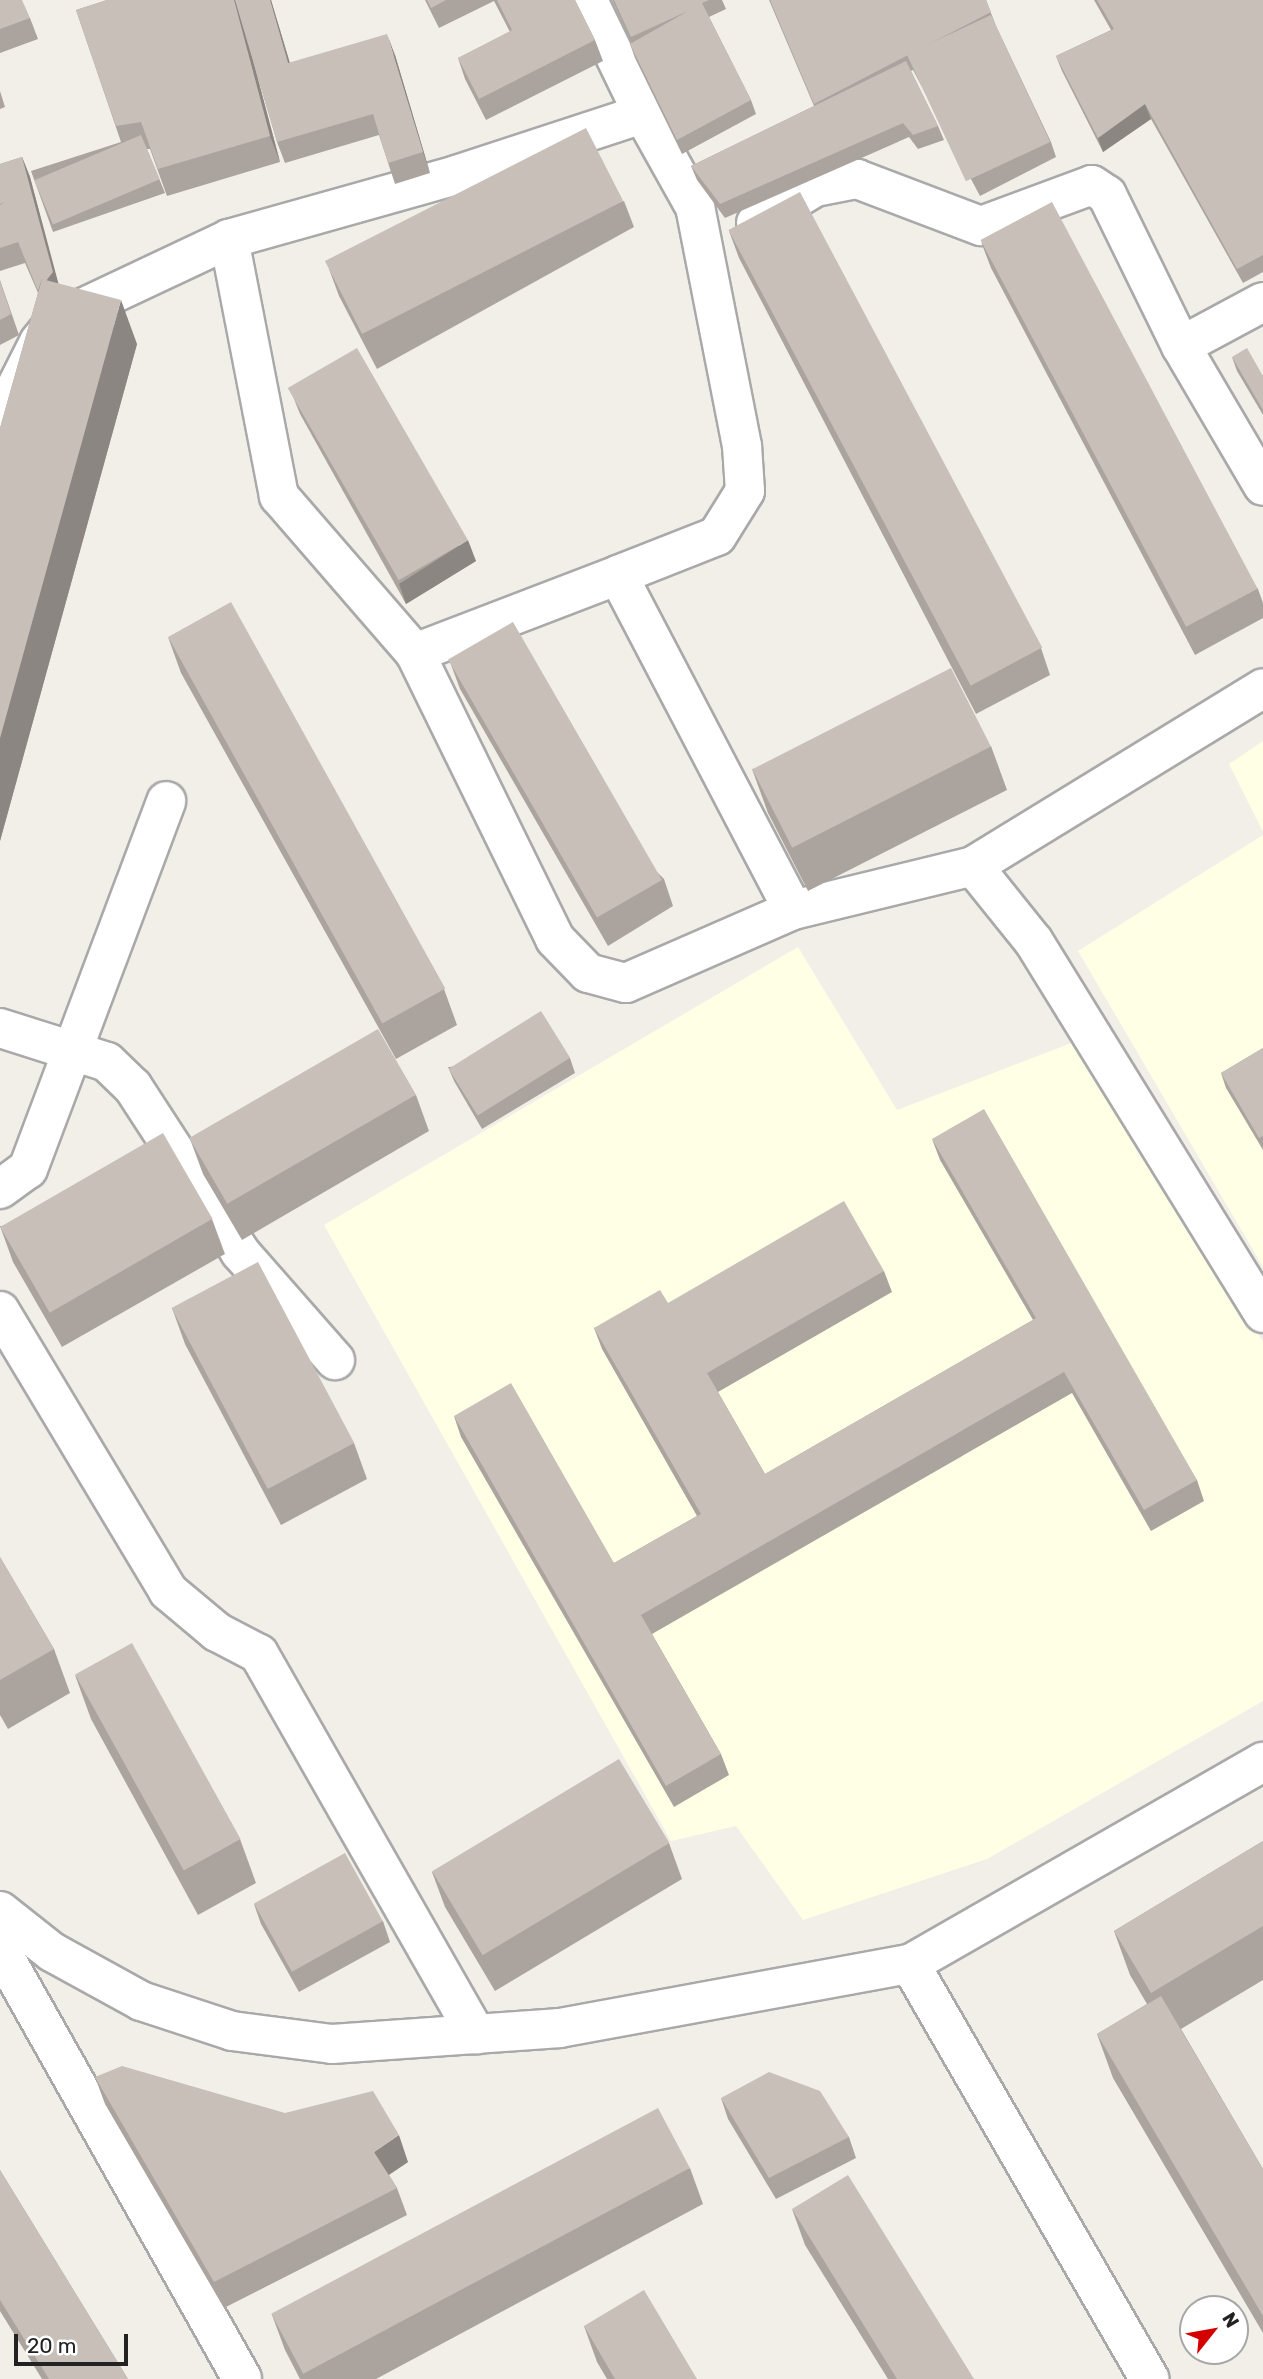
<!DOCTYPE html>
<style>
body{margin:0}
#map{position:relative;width:1263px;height:2379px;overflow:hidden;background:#f2efe9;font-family:Rubik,sans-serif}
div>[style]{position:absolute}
.education>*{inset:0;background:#ffffe5}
.roads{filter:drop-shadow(2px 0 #a9a9a9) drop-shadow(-2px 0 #a9a9a9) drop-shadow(0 2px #a9a9a9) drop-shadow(0 -2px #a9a9a9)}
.minor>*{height:38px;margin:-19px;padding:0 19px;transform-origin:19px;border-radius:19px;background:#fff}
.wall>*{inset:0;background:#aba49e}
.shaded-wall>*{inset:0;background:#8b8681}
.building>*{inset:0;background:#c7bfb8;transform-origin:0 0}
span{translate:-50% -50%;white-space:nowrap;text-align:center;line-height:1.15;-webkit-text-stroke:7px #fff;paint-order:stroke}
.north{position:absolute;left:1179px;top:2295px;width:70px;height:70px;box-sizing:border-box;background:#fff;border:2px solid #a7a7a7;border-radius:50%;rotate:59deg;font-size:19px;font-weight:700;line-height:28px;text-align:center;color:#222}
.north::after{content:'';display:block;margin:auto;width:24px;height:32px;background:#d40000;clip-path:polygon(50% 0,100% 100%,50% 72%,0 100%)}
.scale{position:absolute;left:14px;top:2334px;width:114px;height:32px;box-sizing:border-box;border:4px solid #222;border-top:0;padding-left:9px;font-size:21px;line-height:24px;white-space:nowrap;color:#222;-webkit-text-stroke:5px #fff;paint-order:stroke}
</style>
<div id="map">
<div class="education">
<i style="clip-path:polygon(1263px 741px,1263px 832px,1229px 764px)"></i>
<i style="clip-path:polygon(1263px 835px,1263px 1267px,1078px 951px)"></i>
<i style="clip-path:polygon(798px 947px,897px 1110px,1082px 1039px,1263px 1342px,1263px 1701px,987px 1859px,803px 1920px,736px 1826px,671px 1841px,324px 1225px)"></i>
</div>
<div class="roads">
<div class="minor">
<i style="left:756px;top:223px;width:69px;rotate:-31.4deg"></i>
<i style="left:815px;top:187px;width:43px;rotate:-10.8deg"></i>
<i style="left:857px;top:179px;width:133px;rotate:20.8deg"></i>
<i style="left:981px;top:226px;width:118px;rotate:-20.3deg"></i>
<i style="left:1092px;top:185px;width:18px;rotate:34deg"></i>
<i style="left:1107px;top:195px;width:168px;rotate:63.9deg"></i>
<i style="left:1181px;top:346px;width:162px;rotate:59.6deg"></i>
<i style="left:229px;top:239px;width:262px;rotate:79deg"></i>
<i style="left:279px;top:496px;width:208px;rotate:49.1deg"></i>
<i style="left:415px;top:653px;width:318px;rotate:63.9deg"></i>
<i style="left:555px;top:939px;width:47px;rotate:45.9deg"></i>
<i style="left:588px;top:973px;width:39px;rotate:15deg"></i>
<i style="left:626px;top:983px;width:182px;rotate:-23.6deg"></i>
<i style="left:793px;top:910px;width:378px;rotate:-117.6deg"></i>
<i style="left:618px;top:575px;width:106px;rotate:-21.5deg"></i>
<i style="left:717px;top:536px;width:53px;rotate:-58.1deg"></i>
<i style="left:745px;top:491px;width:45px;rotate:-93.8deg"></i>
<i style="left:742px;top:446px;width:244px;rotate:-101.1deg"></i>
<i style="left:695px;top:207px;width:107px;rotate:-119.2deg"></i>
<i style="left:1181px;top:346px;width:93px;rotate:-28.2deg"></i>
<i style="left:0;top:419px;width:86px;rotate:-63.1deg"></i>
<i style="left:39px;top:342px;width:28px;rotate:-51deg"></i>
<i style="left:57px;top:320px;width:190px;rotate:-25.2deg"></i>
<i style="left:229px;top:239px;width:236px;rotate:-15.7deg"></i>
<i style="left:456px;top:175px;width:197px;rotate:-18.1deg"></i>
<i style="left:643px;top:114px;width:127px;rotate:-115.8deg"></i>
<i style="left:415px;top:653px;width:217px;rotate:-21deg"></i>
<i style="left:973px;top:866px;width:340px;rotate:-31.5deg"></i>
<i style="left:793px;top:910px;width:185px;rotate:-13.7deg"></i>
<i style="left:973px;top:866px;width:97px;rotate:51.2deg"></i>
<i style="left:1034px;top:942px;width:436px;rotate:58.3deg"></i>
<i style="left:0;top:1028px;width:112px;rotate:17.6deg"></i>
<i style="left:107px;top:1062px;width:36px;rotate:44deg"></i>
<i style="left:133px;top:1087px;width:197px;rotate:57deg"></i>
<i style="left:240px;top:1252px;width:144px;rotate:48.7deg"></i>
<i style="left:0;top:1189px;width:34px;rotate:-36deg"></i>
<i style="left:28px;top:1169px;width:393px;rotate:-69.4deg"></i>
<i style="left:0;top:1311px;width:327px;rotate:59deg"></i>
<i style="left:168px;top:1591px;width:64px;rotate:39.9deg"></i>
<i style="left:217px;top:1632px;width:47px;rotate:27.6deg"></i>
<i style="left:259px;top:1654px;width:438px;rotate:60.3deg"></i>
<i style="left:0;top:1911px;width:66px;rotate:38.3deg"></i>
<i style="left:52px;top:1952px;width:102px;rotate:28.8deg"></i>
<i style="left:141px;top:2001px;width:96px;rotate:18.2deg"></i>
<i style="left:232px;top:2031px;width:101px;rotate:7.4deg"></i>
<i style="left:332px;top:2044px;width:229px;rotate:-4deg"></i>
<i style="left:560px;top:2028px;width:356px;rotate:-10.4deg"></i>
<i style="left:910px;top:1964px;width:479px;rotate:60deg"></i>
<i style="left:0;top:1949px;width:493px;rotate:60.6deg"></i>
<i style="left:910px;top:1964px;width:407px;rotate:-29.8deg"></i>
</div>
</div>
<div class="wall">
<i style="clip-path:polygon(0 0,30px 18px,38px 39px,0 53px)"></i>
<i style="clip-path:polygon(107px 0,271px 0,290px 63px,395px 55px,430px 173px,395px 184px,379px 135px,285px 163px,277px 142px,252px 57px,280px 162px,167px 196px,150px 149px,147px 149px,165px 193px,53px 232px,31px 171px,121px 142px,76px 10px)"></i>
<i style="clip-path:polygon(425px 0,575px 0,595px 40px,603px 61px,486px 120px,465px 79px,458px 58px,510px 32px,494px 1px,439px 28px)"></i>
<i style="clip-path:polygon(612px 0,722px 0,726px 9px,709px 17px,751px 100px,756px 114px,682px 154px,635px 58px,630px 44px,632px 43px)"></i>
<i style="clip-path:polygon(769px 0,986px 0,996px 26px,1051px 142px,1056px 157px,980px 196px,913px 70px,911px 71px,938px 126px,944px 140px,918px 149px,909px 137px,725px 218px,697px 180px,691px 166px,814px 106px)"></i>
<i style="clip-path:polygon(1094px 0,1263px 0,1263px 272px,1243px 283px,1151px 119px,1103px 152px,1062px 71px,1056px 56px,1111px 30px)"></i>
<i style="clip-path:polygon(0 91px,5px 107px,0 109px)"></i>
<i style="clip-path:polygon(22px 157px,30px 177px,58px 284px,137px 344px,0 841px,0 428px,38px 293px,25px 263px,0 271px,0 164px)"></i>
<i style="clip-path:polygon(624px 201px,634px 227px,377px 369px,339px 296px,329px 269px)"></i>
<i style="clip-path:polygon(729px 231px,1041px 648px,1050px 675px,976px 714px,739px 258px)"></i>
<i style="clip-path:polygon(981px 242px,1258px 589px,1263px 603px,1263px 618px,1195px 655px,991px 268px)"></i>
<i style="clip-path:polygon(0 280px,19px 335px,0 345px)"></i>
<i style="clip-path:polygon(1232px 357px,1263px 376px,1263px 415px,1237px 371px)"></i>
<i style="clip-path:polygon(292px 394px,476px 561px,406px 604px,300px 414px)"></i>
<i style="clip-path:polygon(168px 637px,444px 989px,457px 1025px,396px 1059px,181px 673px)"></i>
<i style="clip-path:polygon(450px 662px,664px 879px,673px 906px,608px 946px,460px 689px)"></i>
<i style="clip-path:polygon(991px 746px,1007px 790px,808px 891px,768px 813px,752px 769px)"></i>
<i style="clip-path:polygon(1263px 1048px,1263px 1150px,1226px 1088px,1221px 1073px)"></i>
<i style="clip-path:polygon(570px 1058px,575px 1073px,482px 1129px,454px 1081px,448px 1067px)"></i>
<i style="clip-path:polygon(416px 1095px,429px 1131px,242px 1240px,203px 1174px,190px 1139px)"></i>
<i style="clip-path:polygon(932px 1139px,1197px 1480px,1204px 1501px,1151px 1531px,1072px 1393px,652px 1634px,721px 1754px,729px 1775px,674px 1807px,461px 1437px,454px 1416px,614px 1563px,697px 1516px,602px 1349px,594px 1328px,668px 1303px,884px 1271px,892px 1292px,718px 1392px,765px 1474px,1033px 1320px,940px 1160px)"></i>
<i style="clip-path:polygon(212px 1219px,225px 1254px,62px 1347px,13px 1262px,0 1226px)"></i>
<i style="clip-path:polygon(172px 1308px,354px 1443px,367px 1479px,281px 1525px,185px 1344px)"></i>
<i style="clip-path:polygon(0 1557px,54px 1649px,70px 1693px,8px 1729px,0 1715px)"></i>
<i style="clip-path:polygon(75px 1675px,240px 1839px,256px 1883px,198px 1915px,91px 1719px)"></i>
<i style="clip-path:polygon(1263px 1841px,1263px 1980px,1181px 2029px,1263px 2169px,1263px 2333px,1113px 2078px,1097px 2034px,1147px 2004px,1130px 1975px,1114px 1931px)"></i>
<i style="clip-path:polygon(669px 1843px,682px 1879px,495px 1991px,445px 1907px,432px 1872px)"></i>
<i style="clip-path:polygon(254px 1904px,383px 1921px,390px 1942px,299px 1992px,261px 1924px)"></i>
<i style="clip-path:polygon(95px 2077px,408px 2162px,389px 2175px,397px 2188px,407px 2215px,224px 2308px,105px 2104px)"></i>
<i style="clip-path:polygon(721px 2098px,849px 2137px,856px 2158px,776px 2199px,728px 2119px)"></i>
<i style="clip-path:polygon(690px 2168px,703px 2204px,376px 2379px,300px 2379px,285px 2350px,272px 2315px)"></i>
<i style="clip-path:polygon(0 2170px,128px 2379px,42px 2379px,0 2311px)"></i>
<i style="clip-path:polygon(792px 2209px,974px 2379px,888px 2379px,805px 2245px)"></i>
<i style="clip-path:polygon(584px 2326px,697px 2379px,607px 2379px,597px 2362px)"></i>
</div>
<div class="shaded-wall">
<i style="clip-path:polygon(234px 0,237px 0,280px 162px,270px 136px)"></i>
<i style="clip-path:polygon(270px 0,271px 0,296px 84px,288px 63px)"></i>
<i style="clip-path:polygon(387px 34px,395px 55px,430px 173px,423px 152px)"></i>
<i style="clip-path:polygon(1145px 104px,1151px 119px,1103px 152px,1098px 138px)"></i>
<i style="clip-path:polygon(22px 157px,30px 177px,61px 293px,38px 291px)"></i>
<i style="clip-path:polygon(121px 300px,137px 344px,0 841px,0 738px)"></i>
<i style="clip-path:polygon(468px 540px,476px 561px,406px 604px,399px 584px)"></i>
<i style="clip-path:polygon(399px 2135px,408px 2162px,384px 2178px,374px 2152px)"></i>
</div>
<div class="building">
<i style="clip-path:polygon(0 0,22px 0,30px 18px,0 29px)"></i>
<i style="clip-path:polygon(107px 0,234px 0,270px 136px,158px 169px,141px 122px,116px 126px,76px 10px)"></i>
<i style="clip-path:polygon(235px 0,270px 0,288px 63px,387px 34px,423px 152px,388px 163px,373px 114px,277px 142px)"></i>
<i style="clip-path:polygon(427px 0,446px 0,431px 8px)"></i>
<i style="clip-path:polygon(497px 0,575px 0,595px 40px,479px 99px,458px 58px,512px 30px)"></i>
<i style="clip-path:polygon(614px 0,709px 0,702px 3px,751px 100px,677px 140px,630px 44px,688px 11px,631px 37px)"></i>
<i style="clip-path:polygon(770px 0,986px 0,991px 12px,814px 104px)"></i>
<i style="clip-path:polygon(1097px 0,1263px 0,1263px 255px,1237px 269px,1145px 104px,1098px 138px,1056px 56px,1114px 29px)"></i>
<i style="left:991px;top:15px;width:140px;height:93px;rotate:65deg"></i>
<i style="clip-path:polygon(906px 61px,938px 126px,913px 135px,903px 123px,720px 204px,691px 166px)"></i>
<i style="left:586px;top:128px;width:82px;height:293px;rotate:63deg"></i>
<i style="left:141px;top:135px;width:48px;height:116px;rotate:67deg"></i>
<i style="clip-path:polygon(22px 157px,53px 272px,46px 281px,42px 279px,38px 291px,18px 242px,0 248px,0 205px,5px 202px,0 204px,0 164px)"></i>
<i style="left:800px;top:192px;width:516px;height:81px;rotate:62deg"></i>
<i style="left:1052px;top:202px;width:438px;height:81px;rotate:62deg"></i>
<i style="clip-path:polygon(42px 279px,121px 300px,0 738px,0 428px)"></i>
<i style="clip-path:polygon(0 281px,11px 314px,0 320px)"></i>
<i style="left:357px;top:348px;width:222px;height:80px;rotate:60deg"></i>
<i style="clip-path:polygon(1247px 348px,1263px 376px,1263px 410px,1232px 357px)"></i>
<i style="left:231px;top:602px;width:442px;height:72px;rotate:61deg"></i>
<i style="left:513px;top:622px;width:298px;height:75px;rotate:60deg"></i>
<i style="left:951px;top:668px;width:88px;height:223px;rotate:63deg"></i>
<i style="left:541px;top:1011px;width:55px;height:109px;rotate:58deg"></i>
<i style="left:378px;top:1029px;width:76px;height:218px;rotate:60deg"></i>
<i style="clip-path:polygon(1263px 1048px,1263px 1136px,1259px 1138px,1221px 1073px)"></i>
<i style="clip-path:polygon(984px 1109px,1197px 1480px,1144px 1510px,1064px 1372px,641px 1615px,721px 1754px,666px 1786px,454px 1416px,511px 1383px,614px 1563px,701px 1514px,594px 1328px,660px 1290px,668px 1303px,844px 1201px,884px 1271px,707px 1373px,765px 1474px,1036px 1318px,932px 1139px)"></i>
<i style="left:163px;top:1133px;width:99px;height:188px;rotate:60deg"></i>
<i style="left:258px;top:1262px;width:205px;height:98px;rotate:62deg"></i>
<i style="clip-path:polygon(0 1557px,54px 1649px,0 1680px)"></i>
<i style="left:132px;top:1643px;width:224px;height:65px;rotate:61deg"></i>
<i style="left:619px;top:1759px;width:98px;height:218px;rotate:59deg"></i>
<i style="clip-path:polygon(1263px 1841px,1263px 1926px,1151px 1993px,1114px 1931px)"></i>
<i style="left:345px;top:1853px;width:78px;height:104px;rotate:61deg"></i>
<i style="clip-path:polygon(1161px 1996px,1263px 2169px,1263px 2316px,1097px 2034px)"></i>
<i style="clip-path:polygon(122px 2066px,285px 2113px,373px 2091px,399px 2135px,374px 2152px,397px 2188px,214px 2282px,95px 2077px)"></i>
<i style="clip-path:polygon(769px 2072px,820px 2091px,849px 2137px,769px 2178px,721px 2098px)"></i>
<i style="left:658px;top:2108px;width:68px;height:438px;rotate:62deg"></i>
<i style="clip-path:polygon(0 2170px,128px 2379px,49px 2379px,0 2300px)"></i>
<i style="clip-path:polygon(848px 2175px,974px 2379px,897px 2379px,792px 2209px)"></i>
<i style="clip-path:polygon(644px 2290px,697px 2379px,615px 2379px,584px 2326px)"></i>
</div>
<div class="north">N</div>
<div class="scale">20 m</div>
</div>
